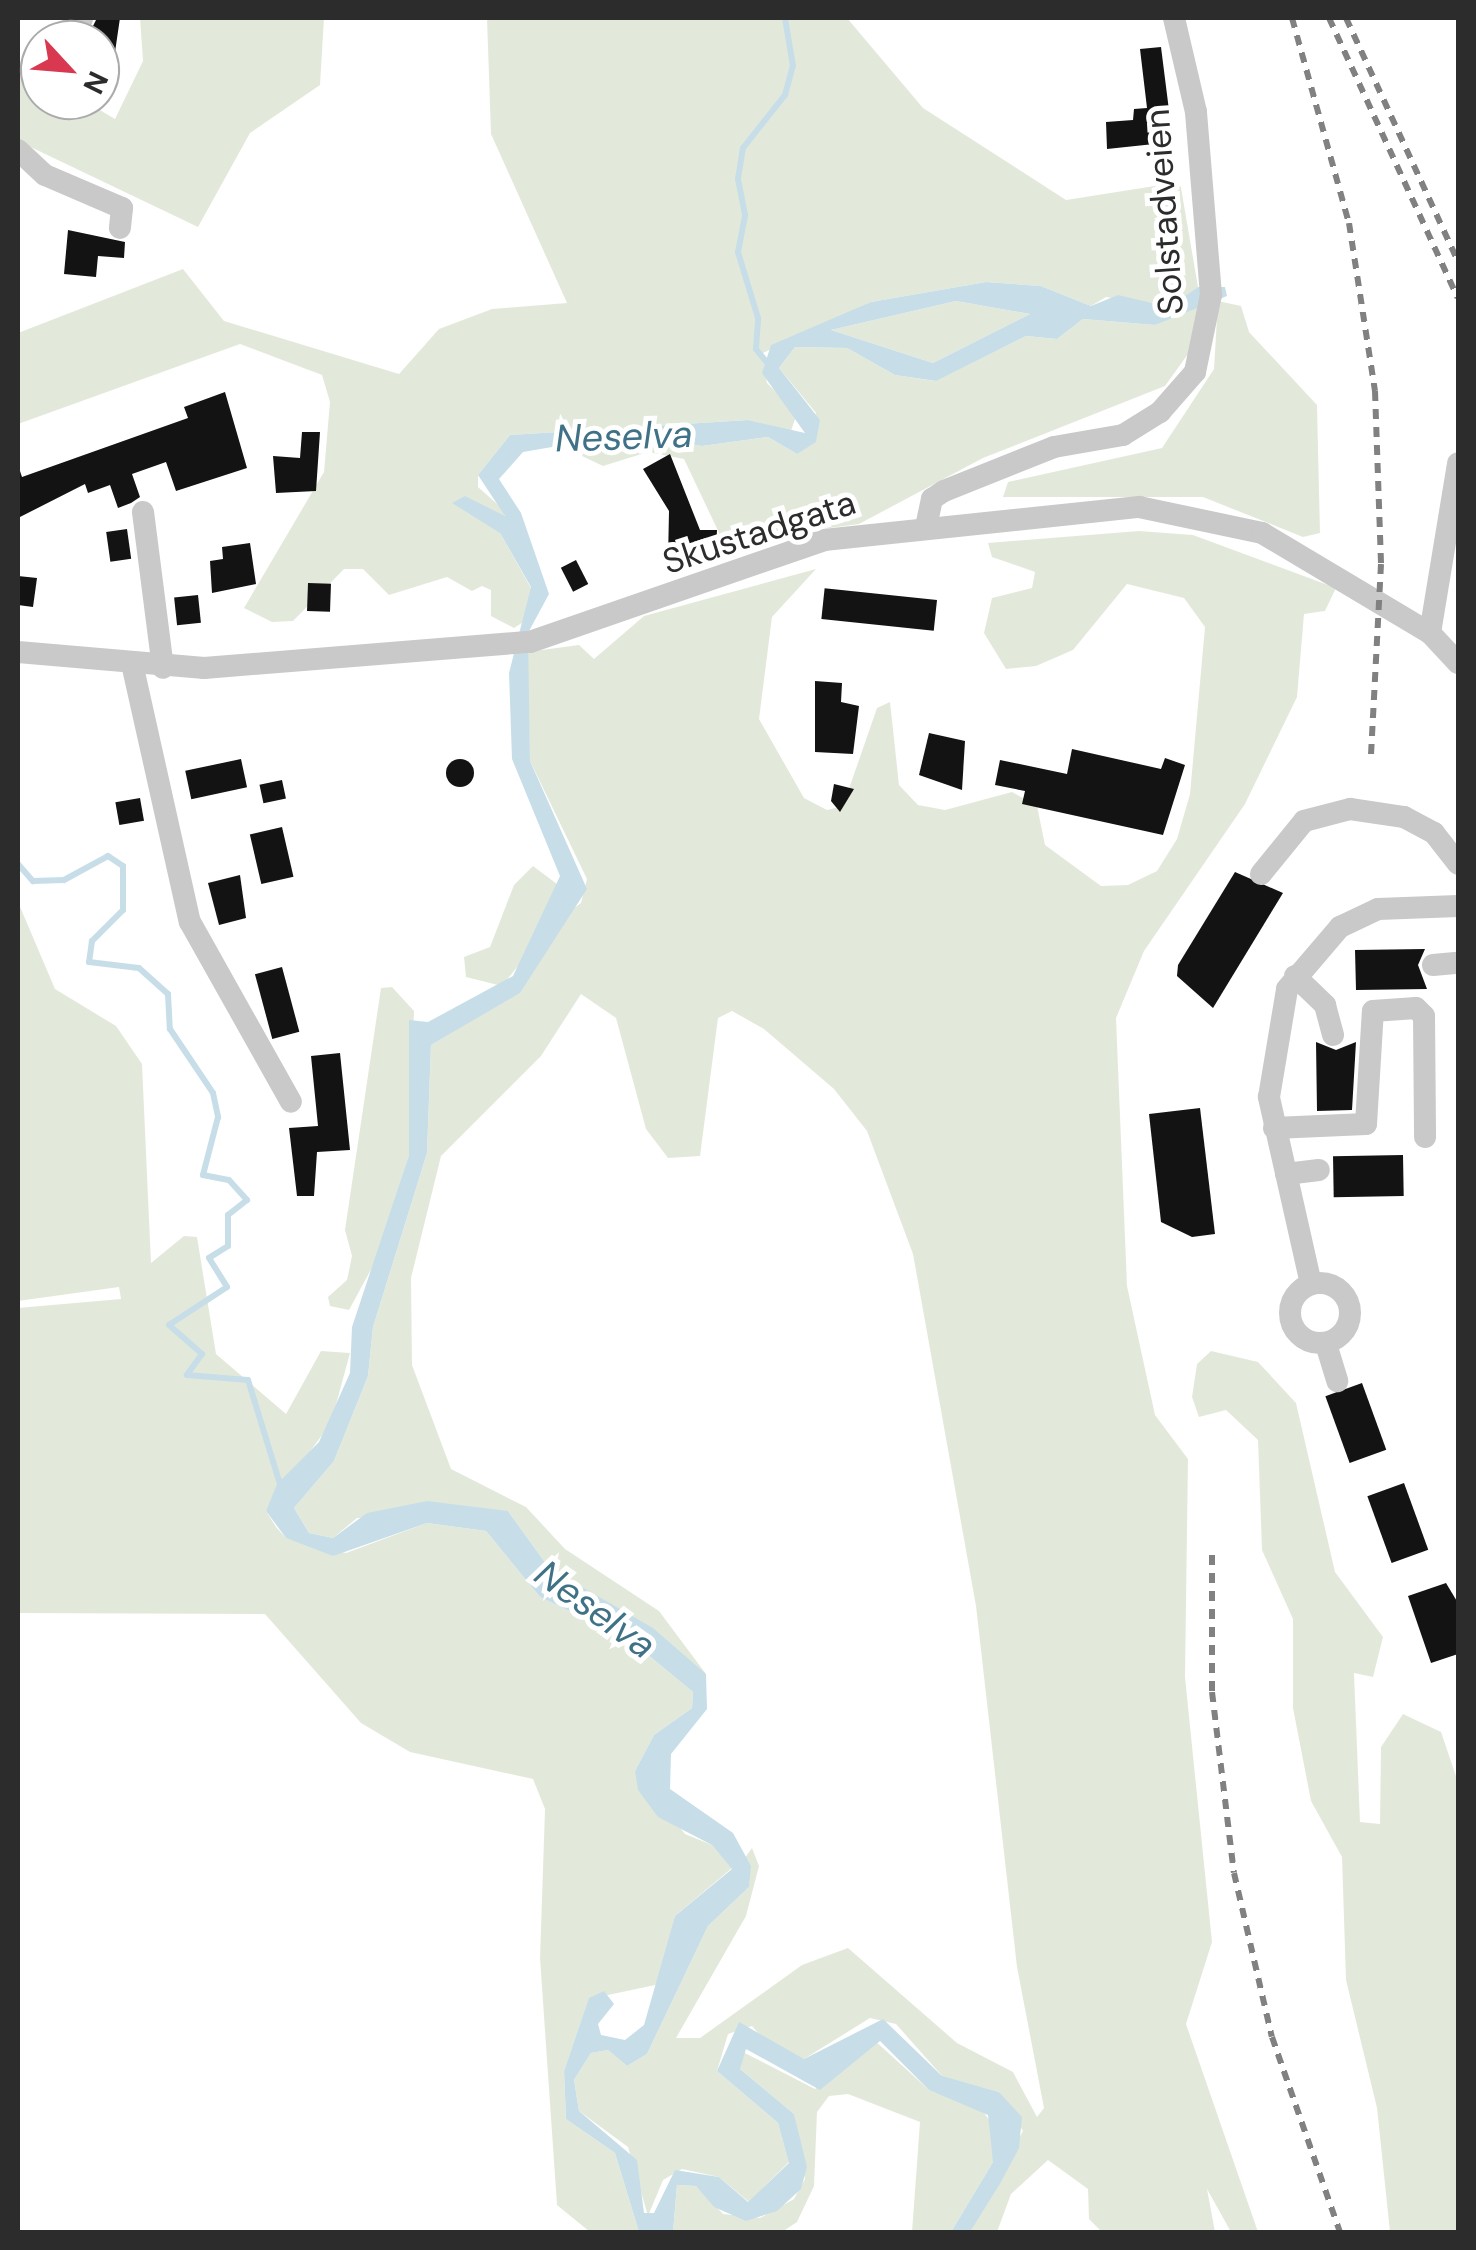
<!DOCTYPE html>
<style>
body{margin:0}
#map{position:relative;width:1476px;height:2250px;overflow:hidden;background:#fff;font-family:"DM Sans",sans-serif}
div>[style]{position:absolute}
.green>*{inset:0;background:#e3e9da}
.water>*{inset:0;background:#c7dee8}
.stream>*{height:6px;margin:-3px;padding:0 3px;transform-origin:3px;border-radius:3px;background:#c7dee8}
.building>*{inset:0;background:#131313;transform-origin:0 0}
.round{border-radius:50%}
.minor>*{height:22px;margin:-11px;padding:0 11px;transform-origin:11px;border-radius:11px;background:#c9c9c9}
.minor>.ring{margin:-11px;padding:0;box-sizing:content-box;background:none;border:22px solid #c9c9c9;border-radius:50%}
.rail>*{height:6px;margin-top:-3px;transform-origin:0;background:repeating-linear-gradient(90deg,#818181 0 10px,transparent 0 18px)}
span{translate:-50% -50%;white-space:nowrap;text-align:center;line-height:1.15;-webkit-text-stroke:10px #fff;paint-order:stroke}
.street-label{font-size:35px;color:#2c2c2c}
.water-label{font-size:38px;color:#407287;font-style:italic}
.frame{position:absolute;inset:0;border:20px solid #2c2c2c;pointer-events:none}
.north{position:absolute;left:20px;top:20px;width:100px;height:100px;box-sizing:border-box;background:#fff;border:2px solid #ababab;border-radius:50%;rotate:116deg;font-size:28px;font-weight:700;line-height:40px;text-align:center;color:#2c2c2c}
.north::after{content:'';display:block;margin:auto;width:35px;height:45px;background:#d93851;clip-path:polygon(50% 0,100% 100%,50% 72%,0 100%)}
</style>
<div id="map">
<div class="green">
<i style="clip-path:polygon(140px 18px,324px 18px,320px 85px,250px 133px,198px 227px,18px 141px,18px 61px,40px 74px,40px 100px,83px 100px,115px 119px,143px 61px)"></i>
<i style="clip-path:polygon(487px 18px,847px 18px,923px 108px,1066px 200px,1180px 182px,1198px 287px,1169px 308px,1106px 297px,1091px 306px,1041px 286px,986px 282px,871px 302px,763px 353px,767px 383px,797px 413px,791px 431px,748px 420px,510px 435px,478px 475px,478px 487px,505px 511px,500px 533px,531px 588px,528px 619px,514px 628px,491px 616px,491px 590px,482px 586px,472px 591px,447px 577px,389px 595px,363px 569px,344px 569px,293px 621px,272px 622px,244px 608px,324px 472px,330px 402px,322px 375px,240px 344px,18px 424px,18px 333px,183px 269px,224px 321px,399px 374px,439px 329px,492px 309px,567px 303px,491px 134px)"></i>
<i style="clip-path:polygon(956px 301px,1030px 314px,933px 363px,831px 330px)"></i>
<i style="clip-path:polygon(1218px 301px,1241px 306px,1249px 332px,1317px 405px,1320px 533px,1303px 537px,1203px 497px,1003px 497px,1008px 482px,1162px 448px,1214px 369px)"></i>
<i style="clip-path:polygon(1200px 303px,1193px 347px,1165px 386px,983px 458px,859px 524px,779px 535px,730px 556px,684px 459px,648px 452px,603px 466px,582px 456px,590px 441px,622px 435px,702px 446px,768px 437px,797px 454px,816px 413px,779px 368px,795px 347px,847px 348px,895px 375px,935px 381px,1026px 336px,1057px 339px,1083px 319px,1155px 325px)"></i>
<i style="clip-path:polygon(1139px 531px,1193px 535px,1336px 588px,1325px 611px,1304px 614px,1297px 697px,1245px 804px,1144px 951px,1116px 1018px,1127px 1286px,1155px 1415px,1188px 1459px,1185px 1677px,1212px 1942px,1186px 2024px,1258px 2232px,1231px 2232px,1207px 2189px,1215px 2232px,1102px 2232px,1089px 2219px,1088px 2189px,1048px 2160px,1011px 2194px,997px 2232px,970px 2232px,1023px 2131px,999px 2092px,943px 2077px,896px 2024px,870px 2018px,804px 2059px,771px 2048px,752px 2026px,728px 2034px,717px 2071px,778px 2123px,789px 2162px,749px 2202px,719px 2177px,682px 2169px,663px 2180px,648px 2216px,628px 2147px,579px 2111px,574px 2080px,591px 2053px,608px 2050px,627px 2066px,647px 2054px,708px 1926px,749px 1887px,744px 1859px,752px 1848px,759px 1866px,746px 1916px,676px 2038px,700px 2038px,802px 1965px,848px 1948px,957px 2043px,1013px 2072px,1037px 2117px,1044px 2108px,1017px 1967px,976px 1606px,913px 1254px,867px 1131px,834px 1089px,764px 1029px,732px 1011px,718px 1018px,700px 1156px,668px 1158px,646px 1129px,616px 1018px,581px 994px,541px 1056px,441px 1156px,411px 1278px,412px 1365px,451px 1469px,526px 1507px,565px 1549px,659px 1611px,706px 1674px,549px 1568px,508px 1511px,357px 1518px,333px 1538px,309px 1533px,294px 1508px,334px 1461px,368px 1376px,373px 1327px,427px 1153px,431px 1045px,520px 992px,562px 917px,581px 903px,587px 879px,530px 761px,527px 652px,579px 645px,594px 659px,644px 616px,816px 569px,772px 617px,759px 719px,804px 798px,827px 810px,843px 806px,877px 708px,890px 702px,899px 785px,918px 805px,945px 810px,1012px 792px,1037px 806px,1045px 845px,1101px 886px,1128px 885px,1157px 871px,1177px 839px,1190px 794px,1205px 627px,1184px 598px,1127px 584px,1073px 650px,1036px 666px,1006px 669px,984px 633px,992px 598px,1032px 588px,1035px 572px,992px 557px,988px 543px)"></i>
<i style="clip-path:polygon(533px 866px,557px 884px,532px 948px,502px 986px,466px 977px,464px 957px,490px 947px,514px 885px)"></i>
<i style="clip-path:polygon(18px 902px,55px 989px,116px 1026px,142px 1064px,151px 1263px,184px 1236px,197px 1237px,216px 1354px,286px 1414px,321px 1351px,350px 1353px,331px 1423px,266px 1511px,276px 1527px,286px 1538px,346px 1553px,427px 1523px,486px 1531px,540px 1597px,630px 1640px,693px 1692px,692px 1708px,654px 1735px,635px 1771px,685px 1834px,712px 1845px,732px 1868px,675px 1916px,660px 1984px,589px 1999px,564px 2071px,566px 2119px,615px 2153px,639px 2232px,590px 2232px,557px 2205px,540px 1958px,545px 1809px,533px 1779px,410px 1752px,361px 1723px,265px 1614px,18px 1613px,18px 1308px,121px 1299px,119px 1287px,18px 1301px)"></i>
<i style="clip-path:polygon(392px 987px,414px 1011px,409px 1155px,374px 1264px,349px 1310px,330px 1306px,328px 1297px,347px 1280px,352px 1256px,345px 1230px,381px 988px)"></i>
<i style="clip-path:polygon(1211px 1351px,1258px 1362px,1296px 1403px,1335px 1572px,1383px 1637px,1373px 1677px,1354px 1673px,1360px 1822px,1380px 1824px,1381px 1747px,1403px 1714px,1441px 1732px,1458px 1782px,1458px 2232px,1390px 2232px,1377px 2108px,1346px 1980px,1342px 1857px,1311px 1801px,1293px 1708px,1293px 1619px,1262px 1550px,1258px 1440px,1226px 1410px,1199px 1417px,1192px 1397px,1197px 1364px)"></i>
<i style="clip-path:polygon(873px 2039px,929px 2090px,982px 2110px,995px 2128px,993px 2162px,951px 2232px,912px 2232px,920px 2122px,848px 2094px,829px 2096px,817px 2112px,814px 2186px,797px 2222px,782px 2232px,673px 2232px,677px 2185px,696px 2186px,723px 2214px,760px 2218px,794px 2199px,805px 2179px,794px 2114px,740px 2069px,741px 2051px,815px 2089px)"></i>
</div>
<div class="water">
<i style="clip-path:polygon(evenodd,986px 282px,1041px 286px,1091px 306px,1118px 295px,1169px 307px,1198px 287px,1225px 287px,1227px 296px,1155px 325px,1083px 319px,1057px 339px,1026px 336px,936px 381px,895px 375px,847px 348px,795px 347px,779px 368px,820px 420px,816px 442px,797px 454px,768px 437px,702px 446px,622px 435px,523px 452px,499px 479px,521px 513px,549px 594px,528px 633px,530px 761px,587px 889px,520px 993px,431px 1045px,427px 1153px,373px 1327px,368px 1376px,334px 1461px,294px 1508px,309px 1533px,333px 1538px,367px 1513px,427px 1501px,508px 1511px,549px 1568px,653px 1628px,706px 1674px,707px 1709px,671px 1754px,670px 1789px,733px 1833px,751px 1866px,749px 1887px,708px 1926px,647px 2054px,627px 2066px,608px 2050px,591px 2053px,574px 2080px,579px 2111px,637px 2160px,644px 2213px,654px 2213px,675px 2170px,719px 2177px,748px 2202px,789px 2163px,778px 2123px,717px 2071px,739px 2022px,804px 2059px,883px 2019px,942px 2076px,999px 2092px,1022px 2117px,1019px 2148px,1001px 2182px,970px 2232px,951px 2232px,993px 2162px,988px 2115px,929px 2090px,880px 2041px,820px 2090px,746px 2049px,740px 2069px,794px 2114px,807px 2167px,801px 2189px,777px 2211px,746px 2221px,714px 2207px,696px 2186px,677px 2185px,673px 2232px,639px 2232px,615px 2153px,566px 2119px,564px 2071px,589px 1998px,604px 1991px,614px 2004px,598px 2024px,601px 2035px,625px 2040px,644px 2025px,675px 1916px,732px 1869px,712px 1845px,658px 1817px,638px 1790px,635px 1771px,654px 1735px,692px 1708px,693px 1692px,630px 1640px,540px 1597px,486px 1531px,427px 1523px,333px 1556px,286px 1538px,266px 1511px,277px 1484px,319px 1442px,350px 1373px,352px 1327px,409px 1155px,409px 1020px,428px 1022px,513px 976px,560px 876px,512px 759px,509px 673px,531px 587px,500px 533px,452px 503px,465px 496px,505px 516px,478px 475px,510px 435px,748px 420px,805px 433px,762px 373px,771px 345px,871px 302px,986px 282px,956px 301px,1030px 314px,933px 363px,831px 330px,956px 301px)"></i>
</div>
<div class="stream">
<i style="left:768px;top:364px;width:19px;rotate:-129deg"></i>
<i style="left:756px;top:349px;width:31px;rotate:-86deg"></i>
<i style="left:758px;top:318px;width:69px;rotate:-106.9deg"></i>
<i style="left:738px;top:252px;width:38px;rotate:-79deg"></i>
<i style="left:745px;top:215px;width:37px;rotate:-101deg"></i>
<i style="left:738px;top:179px;width:31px;rotate:-81deg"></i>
<i style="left:743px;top:148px;width:68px;rotate:-51.6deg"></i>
<i style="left:785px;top:95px;width:30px;rotate:-75deg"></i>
<i style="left:793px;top:66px;width:49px;rotate:-99.5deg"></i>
<i style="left:18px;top:864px;width:23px;rotate:49deg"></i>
<i style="left:33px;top:881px;width:31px;rotate:-2deg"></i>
<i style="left:64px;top:880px;width:50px;rotate:-28.6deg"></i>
<i style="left:108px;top:856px;width:18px;rotate:34deg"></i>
<i style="left:123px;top:866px;width:44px;rotate:90deg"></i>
<i style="left:123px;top:910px;width:44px;rotate:135deg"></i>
<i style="left:92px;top:941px;width:21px;rotate:98deg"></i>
<i style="left:89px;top:962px;width:50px;rotate:6.8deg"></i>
<i style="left:139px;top:968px;width:39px;rotate:42deg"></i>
<i style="left:168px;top:994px;width:35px;rotate:87deg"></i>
<i style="left:170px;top:1029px;width:77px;rotate:56.1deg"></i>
<i style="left:213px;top:1093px;width:25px;rotate:78deg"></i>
<i style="left:218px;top:1117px;width:60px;rotate:104.5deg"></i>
<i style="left:203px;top:1175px;width:26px;rotate:11deg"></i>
<i style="left:229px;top:1180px;width:27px;rotate:48deg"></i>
<i style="left:247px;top:1200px;width:24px;rotate:142deg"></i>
<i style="left:228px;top:1215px;width:31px;rotate:90deg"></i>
<i style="left:228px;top:1246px;width:22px;rotate:148deg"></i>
<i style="left:209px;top:1258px;width:34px;rotate:58deg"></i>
<i style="left:227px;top:1287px;width:69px;rotate:146.8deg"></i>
<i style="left:169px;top:1325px;width:44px;rotate:41.3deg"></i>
<i style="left:202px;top:1354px;width:26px;rotate:126deg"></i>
<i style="left:187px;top:1375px;width:61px;rotate:4.7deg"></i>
<i style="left:248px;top:1380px;width:112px;rotate:72.9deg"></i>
</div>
<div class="building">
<i style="clip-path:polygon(97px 18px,120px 18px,110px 86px,100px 85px,100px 40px,86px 40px)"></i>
<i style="clip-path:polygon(1161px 47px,1173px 142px,1107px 149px,1106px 122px,1133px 120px,1134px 109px,1147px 108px,1140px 49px)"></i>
<i style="clip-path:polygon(68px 230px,125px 242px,124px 258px,98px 256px,96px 277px,64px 274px)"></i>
<i style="clip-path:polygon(225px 392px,247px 468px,176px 491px,166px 462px,132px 474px,140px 497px,131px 503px,118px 508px,110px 485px,88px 493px,85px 484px,18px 518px,18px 465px,22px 477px,188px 418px,184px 407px)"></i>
<i style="clip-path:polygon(302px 432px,320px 432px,316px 491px,276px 493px,273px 456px,300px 458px)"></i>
<i style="clip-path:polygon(670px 454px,700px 530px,717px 530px,716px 551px,692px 550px,692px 560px,668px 560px,669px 511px,643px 469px)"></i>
<i style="left:127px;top:529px;width:30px;height:21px;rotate:82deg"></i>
<i style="clip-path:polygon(250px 543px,256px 584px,212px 593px,210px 561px,223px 559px,222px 547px)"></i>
<i style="left:576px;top:560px;width:27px;height:17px;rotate:63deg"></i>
<i style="clip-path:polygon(18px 576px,37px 578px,33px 607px,18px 605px)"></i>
<i style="left:308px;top:583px;width:23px;height:28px;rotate:2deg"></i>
<i style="left:198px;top:595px;width:28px;height:24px;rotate:84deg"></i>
<i style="left:937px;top:600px;width:31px;height:113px;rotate:96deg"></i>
<i style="clip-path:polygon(815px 681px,842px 683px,841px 702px,859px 706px,853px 754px,815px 752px)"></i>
<i style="clip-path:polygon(929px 733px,965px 741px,962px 790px,919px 775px)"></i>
<i style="clip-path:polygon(1072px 749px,1161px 769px,1165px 758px,1185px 765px,1163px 835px,1022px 804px,1025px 791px,995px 785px,1000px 760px,1067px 774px)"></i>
<i style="left:241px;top:759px;width:29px;height:57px;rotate:78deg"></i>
<i class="round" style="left:446px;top:759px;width:28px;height:28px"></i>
<i style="left:282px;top:780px;width:19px;height:23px;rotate:78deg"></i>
<i style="clip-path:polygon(834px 784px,854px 789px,840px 812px,831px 801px)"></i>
<i style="left:140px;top:798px;width:23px;height:25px;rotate:80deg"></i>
<i style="left:282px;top:827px;width:51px;height:33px;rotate:77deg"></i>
<i style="clip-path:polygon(1235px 872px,1283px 893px,1213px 1008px,1177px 976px,1178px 965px)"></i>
<i style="clip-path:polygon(240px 875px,246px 918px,219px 925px,208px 883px)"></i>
<i style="clip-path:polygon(1425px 949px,1418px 965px,1427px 989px,1356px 990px,1355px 950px)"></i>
<i style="left:282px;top:967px;width:67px;height:28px;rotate:75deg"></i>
<i style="clip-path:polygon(1316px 1042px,1336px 1050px,1356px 1042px,1352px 1110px,1317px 1111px)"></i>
<i style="clip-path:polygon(340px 1053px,350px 1150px,317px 1152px,314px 1196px,297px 1196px,289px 1128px,318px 1126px,311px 1056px)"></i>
<i style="clip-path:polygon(1200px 1108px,1215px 1234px,1192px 1237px,1161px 1222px,1149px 1114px)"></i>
<i style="left:1403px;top:1155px;width:41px;height:70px;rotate:89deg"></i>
<i style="left:1362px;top:1383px;width:71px;height:39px;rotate:70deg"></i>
<i style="left:1404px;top:1483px;width:71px;height:39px;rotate:70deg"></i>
<i style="clip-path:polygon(1446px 1583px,1458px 1603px,1458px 1654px,1431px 1663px,1408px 1596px)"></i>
</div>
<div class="minor">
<i style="left:73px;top:18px;width:9px;rotate:6deg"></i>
<i style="left:18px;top:150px;width:37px;rotate:43deg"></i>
<i style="left:45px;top:175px;width:84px;rotate:23.2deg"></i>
<i style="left:122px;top:208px;width:20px;rotate:96deg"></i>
<i style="left:143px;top:512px;width:157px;rotate:82.7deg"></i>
<i style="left:926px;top:527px;width:29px;rotate:-78deg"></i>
<i style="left:932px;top:499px;width:14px;rotate:-34deg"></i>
<i style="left:944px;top:491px;width:118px;rotate:-21.8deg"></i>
<i style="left:1054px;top:447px;width:70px;rotate:-9.9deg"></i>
<i style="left:1123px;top:435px;width:44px;rotate:-31.9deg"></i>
<i style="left:1160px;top:412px;width:53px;rotate:-48.8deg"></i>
<i style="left:1195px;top:372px;width:79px;rotate:-78.3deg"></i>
<i style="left:1211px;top:295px;width:184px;rotate:-94.7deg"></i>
<i style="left:1196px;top:112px;width:97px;rotate:-103.2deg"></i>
<i style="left:1430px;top:633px;width:172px;rotate:-80.6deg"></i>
<i style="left:18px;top:652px;width:187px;rotate:4.9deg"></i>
<i style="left:204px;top:668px;width:327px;rotate:-4.6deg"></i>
<i style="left:530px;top:642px;width:311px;rotate:-19.1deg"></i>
<i style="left:824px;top:540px;width:317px;rotate:-6deg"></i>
<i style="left:1139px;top:507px;width:126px;rotate:11.9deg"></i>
<i style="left:1262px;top:533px;width:196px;rotate:30.8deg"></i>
<i style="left:1430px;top:633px;width:41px;rotate:47deg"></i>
<i style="left:133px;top:668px;width:260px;rotate:77.4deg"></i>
<i style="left:190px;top:922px;width:206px;rotate:60.7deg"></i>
<i style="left:1261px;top:874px;width:68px;rotate:-50.9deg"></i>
<i style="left:1304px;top:821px;width:48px;rotate:-14.6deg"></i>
<i style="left:1350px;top:809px;width:55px;rotate:8.4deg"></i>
<i style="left:1404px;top:817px;width:34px;rotate:28deg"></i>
<i style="left:1434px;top:833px;width:39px;rotate:52deg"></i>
<i style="left:1433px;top:965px;width:25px;rotate:-5deg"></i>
<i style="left:1295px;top:976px;width:42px;rotate:44deg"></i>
<i style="left:1325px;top:1005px;width:31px;rotate:75deg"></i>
<i style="left:1274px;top:1128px;width:92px;rotate:-2.5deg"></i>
<i style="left:1366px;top:1124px;width:113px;rotate:-86.5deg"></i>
<i style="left:1373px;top:1011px;width:43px;rotate:-4deg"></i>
<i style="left:1416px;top:1008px;width:11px;rotate:45deg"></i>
<i style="left:1424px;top:1016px;width:121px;rotate:89.5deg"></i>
<i style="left:1286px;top:1174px;width:33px;rotate:-7deg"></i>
<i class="ring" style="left:1290px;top:1283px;width:38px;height:38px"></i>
<i style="left:1311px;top:1284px;width:192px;rotate:-102.7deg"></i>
<i style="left:1269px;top:1097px;width:109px;rotate:-80.5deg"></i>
<i style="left:1287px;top:989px;width:82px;rotate:-49.5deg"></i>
<i style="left:1340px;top:927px;width:42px;rotate:-25.3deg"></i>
<i style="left:1378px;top:909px;width:80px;rotate:-2.1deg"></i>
<i style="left:1326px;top:1344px;width:39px;rotate:73deg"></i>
</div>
<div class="rail">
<i style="left:1292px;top:18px;width:213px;rotate:74.5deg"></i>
<i style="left:1349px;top:223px;width:170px;rotate:81.2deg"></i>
<i style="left:1375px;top:391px;width:173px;rotate:88deg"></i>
<i style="left:1381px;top:564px;width:193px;rotate:93deg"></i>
<i style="left:1329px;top:18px;width:308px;rotate:65.3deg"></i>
<i style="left:1346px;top:18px;width:268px;rotate:65.3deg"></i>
<i style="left:1212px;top:1555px;width:137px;rotate:90deg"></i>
<i style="left:1212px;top:1692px;width:182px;rotate:83.1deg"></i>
<i style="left:1234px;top:1873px;width:168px;rotate:77deg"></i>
<i style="left:1272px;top:2037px;width:207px;rotate:70.8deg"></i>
</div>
<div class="street-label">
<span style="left:1164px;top:212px;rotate:-94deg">Solstadveien</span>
<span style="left:759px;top:532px;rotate:-18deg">Skustadgata</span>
</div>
<div class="water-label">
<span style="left:624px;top:437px;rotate:-2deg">Neselva</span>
<span style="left:595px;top:1610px;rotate:36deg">Neselva</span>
</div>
<div class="frame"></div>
<div class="north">N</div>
</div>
